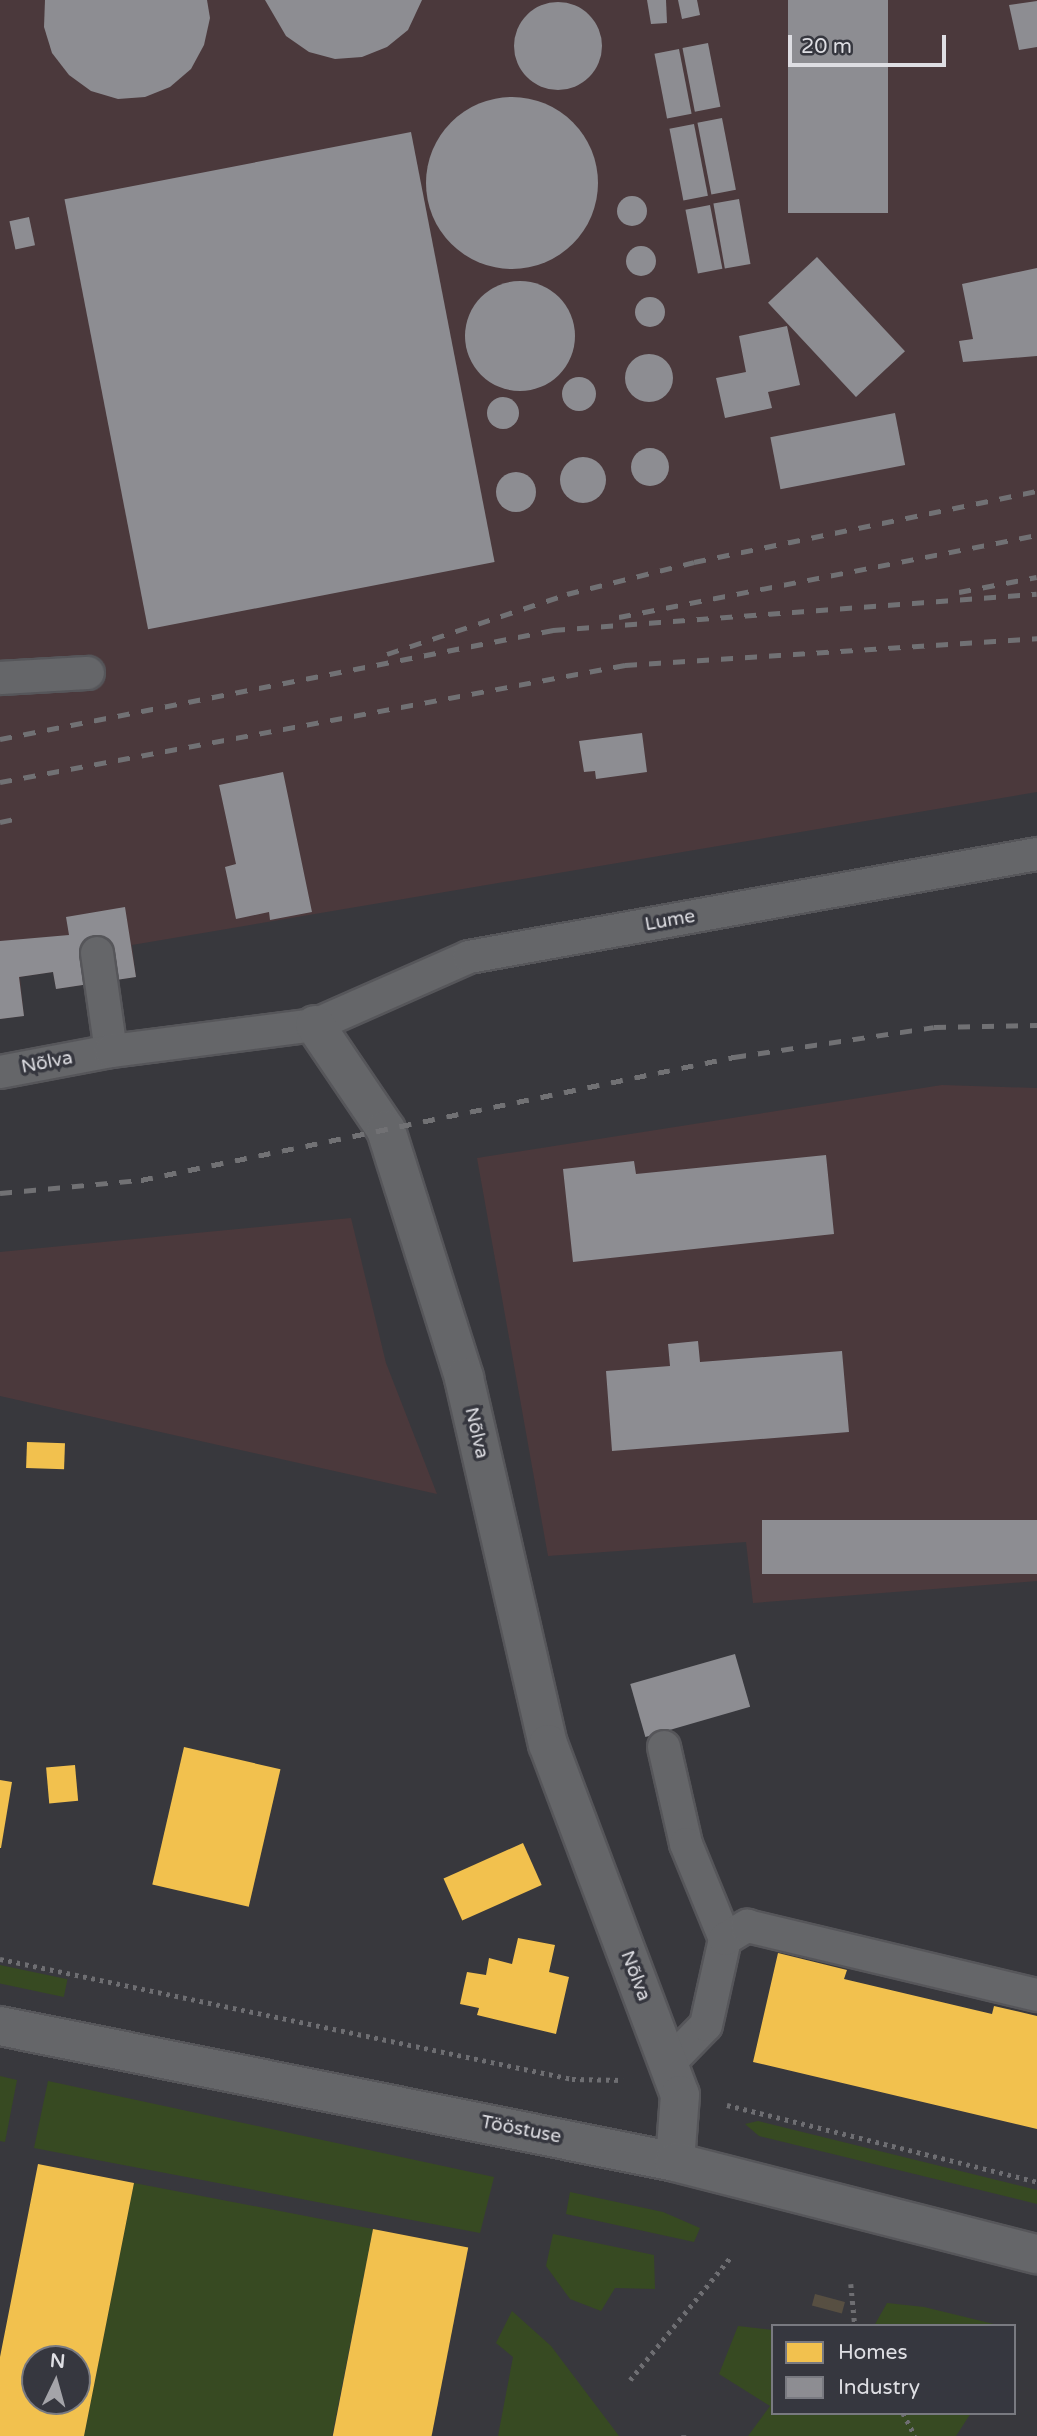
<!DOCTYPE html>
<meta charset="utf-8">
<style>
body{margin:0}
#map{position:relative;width:1037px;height:2436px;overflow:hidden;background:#38383d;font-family:"Varela Round",sans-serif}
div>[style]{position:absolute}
.industrial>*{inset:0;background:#4b393c}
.green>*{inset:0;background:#374a22;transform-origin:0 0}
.homes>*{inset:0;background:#f2c14e;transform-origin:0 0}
.industry>*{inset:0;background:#8d8d92;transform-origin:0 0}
.round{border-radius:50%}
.building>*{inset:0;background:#574f42;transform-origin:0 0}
.path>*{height:4.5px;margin-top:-2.25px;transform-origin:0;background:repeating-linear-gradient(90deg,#6e6e72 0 3.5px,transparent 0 8.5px)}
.roads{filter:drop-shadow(2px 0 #56565a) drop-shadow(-2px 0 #56565a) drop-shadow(0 2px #56565a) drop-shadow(0 -2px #56565a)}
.service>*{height:32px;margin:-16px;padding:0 16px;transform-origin:16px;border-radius:16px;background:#656669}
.minor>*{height:38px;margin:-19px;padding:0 19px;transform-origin:19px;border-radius:19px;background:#656669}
.tertiary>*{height:38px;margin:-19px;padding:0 19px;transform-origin:19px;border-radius:19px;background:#656669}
.rail>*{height:5px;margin-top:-2.5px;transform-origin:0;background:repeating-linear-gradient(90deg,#717174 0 12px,transparent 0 24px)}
span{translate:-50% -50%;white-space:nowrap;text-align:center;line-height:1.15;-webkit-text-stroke:7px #36373f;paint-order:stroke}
.street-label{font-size:19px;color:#dedee3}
.legend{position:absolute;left:771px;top:2324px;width:245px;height:91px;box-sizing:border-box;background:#36373f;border:2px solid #797a81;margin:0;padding:9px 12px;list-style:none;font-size:21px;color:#dedee3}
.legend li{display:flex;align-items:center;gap:14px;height:35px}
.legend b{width:35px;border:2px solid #797a81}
.north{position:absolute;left:21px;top:2345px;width:70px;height:70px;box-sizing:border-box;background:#36373f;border:2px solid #797a81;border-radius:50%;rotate:5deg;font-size:19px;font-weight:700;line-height:28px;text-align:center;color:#dedee3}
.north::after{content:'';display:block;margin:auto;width:24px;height:32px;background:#a4a4a9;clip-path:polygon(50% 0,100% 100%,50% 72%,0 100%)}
.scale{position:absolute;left:788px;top:35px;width:158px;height:32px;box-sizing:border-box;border:4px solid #dedee3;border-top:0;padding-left:9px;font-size:21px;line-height:24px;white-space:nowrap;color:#dedee3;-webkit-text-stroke:5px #36373f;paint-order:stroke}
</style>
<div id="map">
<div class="industrial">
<i style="clip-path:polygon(0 0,1037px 0,1037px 792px,132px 945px,136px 977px,56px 989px,53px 972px,20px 977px,24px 1016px,0 1019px)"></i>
<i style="clip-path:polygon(942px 1085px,1037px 1088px,1037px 1581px,753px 1603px,746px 1542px,548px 1556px,477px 1158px)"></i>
<i style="clip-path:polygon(351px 1218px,386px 1363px,437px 1494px,0 1396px,0 1252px)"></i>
</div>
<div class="green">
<i style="left:0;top:1965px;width:69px;height:18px;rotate:12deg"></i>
<i style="clip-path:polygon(0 2076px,17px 2080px,5px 2142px,0 2141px)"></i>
<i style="clip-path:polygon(48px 2081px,494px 2177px,480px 2233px,34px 2148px)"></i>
<i style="clip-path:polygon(758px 2121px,1037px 2190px,1037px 2204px,759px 2136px,745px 2124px)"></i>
<i style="clip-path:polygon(134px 2183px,373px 2229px,332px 2436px,84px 2436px)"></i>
<i style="clip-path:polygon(570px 2192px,663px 2212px,700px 2228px,694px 2242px,566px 2214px)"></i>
<i style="clip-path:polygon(553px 2234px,654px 2255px,655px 2289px,615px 2288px,601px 2311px,570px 2299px,546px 2266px)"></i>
<i style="clip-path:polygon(887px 2303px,924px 2307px,1002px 2326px,874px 2326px)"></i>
<i style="clip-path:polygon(512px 2311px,551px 2346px,619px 2436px,498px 2436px,513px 2357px,496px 2343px)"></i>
<i style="clip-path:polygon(738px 2326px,773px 2330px,773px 2413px,971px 2413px,956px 2436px,748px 2436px,770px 2406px,719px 2374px)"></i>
</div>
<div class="homes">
<i style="left:27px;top:1442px;width:38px;height:26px;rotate:2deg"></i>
<i style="left:184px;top:1747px;width:99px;height:141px;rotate:13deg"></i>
<i style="left:75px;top:1765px;width:36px;height:29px;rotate:85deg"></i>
<i style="clip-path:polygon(0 1780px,12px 1782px,1px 1848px,0 1848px)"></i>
<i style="left:523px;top:1843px;width:46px;height:87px;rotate:66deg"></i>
<i style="clip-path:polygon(518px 1938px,555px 1945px,549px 1972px,569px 1977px,556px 2034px,477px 2015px,479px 2008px,460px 2004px,467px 1972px,486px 1975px,489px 1958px,512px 1964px)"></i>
<i style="clip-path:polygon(778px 1953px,847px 1970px,844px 1979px,992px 2014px,994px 2006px,1037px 2016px,1037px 2129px,753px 2062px)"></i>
<i style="clip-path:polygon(evenodd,38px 2164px,134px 2183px,84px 2436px,0 2436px,0 2357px,38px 2164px,35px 2359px,77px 2359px,77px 2401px,35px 2401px,35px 2359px)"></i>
<i style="left:373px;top:2229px;width:97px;height:211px;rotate:11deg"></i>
</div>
<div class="industry">
<i style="clip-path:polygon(45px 0,207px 0,210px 18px,204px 45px,191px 69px,170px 87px,145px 97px,118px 99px,91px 91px,69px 75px,52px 53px,44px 27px)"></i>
<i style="clip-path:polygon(265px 0,422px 0,408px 30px,387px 47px,362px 57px,335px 59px,309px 52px,286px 36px)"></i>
<i style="clip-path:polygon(647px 0,666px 0,667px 23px,651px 24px)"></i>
<i style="clip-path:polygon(678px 0,697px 0,700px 15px,682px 19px)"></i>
<i style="left:788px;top:0;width:100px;height:213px"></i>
<i style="clip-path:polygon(1037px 1px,1037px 47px,1019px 50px,1009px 5px)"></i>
<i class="round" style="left:514px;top:2px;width:88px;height:88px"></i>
<i style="left:708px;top:43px;width:65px;height:26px;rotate:79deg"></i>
<i style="left:679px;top:49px;width:66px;height:25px;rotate:79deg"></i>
<i class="round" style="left:426px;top:97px;width:172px;height:172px"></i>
<i style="left:722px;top:118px;width:73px;height:25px;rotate:79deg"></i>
<i style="left:694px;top:124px;width:73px;height:25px;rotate:79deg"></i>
<i style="left:411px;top:132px;width:438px;height:353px;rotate:79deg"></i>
<i class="round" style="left:617px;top:196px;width:30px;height:30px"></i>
<i style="left:739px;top:199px;width:66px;height:26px;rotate:80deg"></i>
<i style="left:710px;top:205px;width:65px;height:25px;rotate:79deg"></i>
<i style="left:29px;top:217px;width:29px;height:20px;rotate:78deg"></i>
<i class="round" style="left:626px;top:246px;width:30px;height:30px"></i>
<i style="left:817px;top:257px;width:129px;height:67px;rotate:47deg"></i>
<i style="clip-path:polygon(1037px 268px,1037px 356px,963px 362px,959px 341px,973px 339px,962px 284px)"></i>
<i class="round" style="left:465px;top:281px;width:110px;height:110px"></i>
<i class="round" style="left:635px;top:297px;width:30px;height:30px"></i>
<i style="clip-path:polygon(787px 326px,800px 385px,768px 392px,772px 408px,725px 418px,716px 378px,746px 372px,739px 336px)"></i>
<i class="round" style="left:625px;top:354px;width:48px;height:48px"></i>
<i class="round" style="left:562px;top:377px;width:34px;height:34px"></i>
<i class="round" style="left:487px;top:397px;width:32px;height:32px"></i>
<i style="left:895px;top:413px;width:53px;height:127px;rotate:79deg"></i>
<i class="round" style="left:631px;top:448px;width:38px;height:38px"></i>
<i class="round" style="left:560px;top:457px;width:46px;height:46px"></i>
<i class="round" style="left:496px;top:472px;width:40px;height:40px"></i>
<i style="clip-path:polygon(642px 733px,647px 772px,596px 779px,595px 771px,584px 772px,579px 741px)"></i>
<i style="clip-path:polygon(283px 772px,312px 912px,270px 920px,269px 912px,236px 919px,225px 867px,236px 864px,219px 785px)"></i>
<i style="clip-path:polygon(125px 907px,136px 977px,56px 989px,53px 972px,19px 977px,24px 1016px,0 1019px,0 941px,69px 935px,66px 917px)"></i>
<i style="clip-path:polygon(826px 1155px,834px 1234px,573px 1262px,563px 1169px,634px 1161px,636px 1174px)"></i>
<i style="clip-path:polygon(698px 1341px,700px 1362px,842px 1351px,849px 1432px,612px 1451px,606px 1371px,670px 1366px,668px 1344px)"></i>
<i style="left:1037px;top:1520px;width:54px;height:275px;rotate:90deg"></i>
<i style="left:735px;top:1654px;width:55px;height:109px;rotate:74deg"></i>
</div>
<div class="building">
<i style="left:815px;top:2294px;width:31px;height:12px;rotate:15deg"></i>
</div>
<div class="path">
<i style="left:0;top:1959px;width:584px;rotate:11.85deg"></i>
<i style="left:572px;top:2079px;width:51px;rotate:1.1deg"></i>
<i style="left:727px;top:2105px;width:319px;rotate:13.9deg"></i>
<i style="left:851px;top:2284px;width:42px;rotate:84.6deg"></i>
<i style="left:630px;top:2380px;width:158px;rotate:-50.7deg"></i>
<i style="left:903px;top:2413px;width:26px;rotate:62deg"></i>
<i style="left:684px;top:2435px;width:1px;rotate:90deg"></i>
</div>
<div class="roads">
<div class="service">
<i style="left:0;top:678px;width:88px;rotate:-3.3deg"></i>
<i style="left:97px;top:953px;width:99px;rotate:81.9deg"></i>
<i style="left:0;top:1072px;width:113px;rotate:-10.7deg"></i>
<i style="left:111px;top:1051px;width:206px;rotate:-7.3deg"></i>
<i style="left:315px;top:1025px;width:168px;rotate:-23.8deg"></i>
<i style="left:469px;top:957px;width:577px;rotate:-10.28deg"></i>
<i style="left:664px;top:1747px;width:99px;rotate:77.2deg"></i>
<i style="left:686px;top:1844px;width:103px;rotate:67.7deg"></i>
<i style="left:668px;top:2064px;width:54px;rotate:-45.7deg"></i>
<i style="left:706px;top:2025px;width:88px;rotate:-77.5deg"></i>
<i style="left:725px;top:1939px;width:26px;rotate:-31deg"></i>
<i style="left:747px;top:1926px;width:298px;rotate:13.4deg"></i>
</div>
<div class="minor">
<i style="left:315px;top:1025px;width:127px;rotate:55.9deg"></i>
<i style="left:386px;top:1130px;width:260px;rotate:72.5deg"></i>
<i style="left:464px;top:1378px;width:376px;rotate:77.1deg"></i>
<i style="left:548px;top:1744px;width:375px;rotate:69.4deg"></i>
<i style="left:680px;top:2095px;width:67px;rotate:94.3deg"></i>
</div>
<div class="tertiary">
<i style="left:0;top:2026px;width:689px;rotate:11.39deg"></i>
<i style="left:675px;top:2162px;width:374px;rotate:14.3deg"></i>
</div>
</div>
<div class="rail">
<i style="left:959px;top:592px;width:79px;rotate:-10.9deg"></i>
<i style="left:619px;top:617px;width:426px;rotate:-11.1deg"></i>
<i style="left:387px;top:654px;width:190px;rotate:-18.4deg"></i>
<i style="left:567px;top:594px;width:131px;rotate:-14.1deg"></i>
<i style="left:694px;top:562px;width:350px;rotate:-11.7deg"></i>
<i style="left:0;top:739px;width:564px;rotate:-11.15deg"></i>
<i style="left:553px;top:630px;width:485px;rotate:-4.3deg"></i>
<i style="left:0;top:782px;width:636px;rotate:-10.6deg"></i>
<i style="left:625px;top:665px;width:413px;rotate:-3.7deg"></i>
<i style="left:0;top:822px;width:14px;rotate:-12deg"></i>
<i style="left:0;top:1193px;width:142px;rotate:-5.3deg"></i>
<i style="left:141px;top:1180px;width:606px;rotate:-11.72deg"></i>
<i style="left:734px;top:1057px;width:202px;rotate:-8.5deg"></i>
<i style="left:934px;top:1027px;width:103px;rotate:-1.1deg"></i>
</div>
<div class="street-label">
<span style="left:670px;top:921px;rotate:-10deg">Lume</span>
<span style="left:47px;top:1063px;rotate:-11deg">Nõlva</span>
<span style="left:476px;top:1433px;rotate:77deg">Nõlva</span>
<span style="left:635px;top:1976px;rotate:69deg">Nõlva</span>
<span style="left:521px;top:2130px;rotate:11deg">Tööstuse</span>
</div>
<ul class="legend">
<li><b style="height:19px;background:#f2c14e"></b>Homes</li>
<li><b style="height:19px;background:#8d8d92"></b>Industry</li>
</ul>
<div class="north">N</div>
<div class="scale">20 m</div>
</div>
